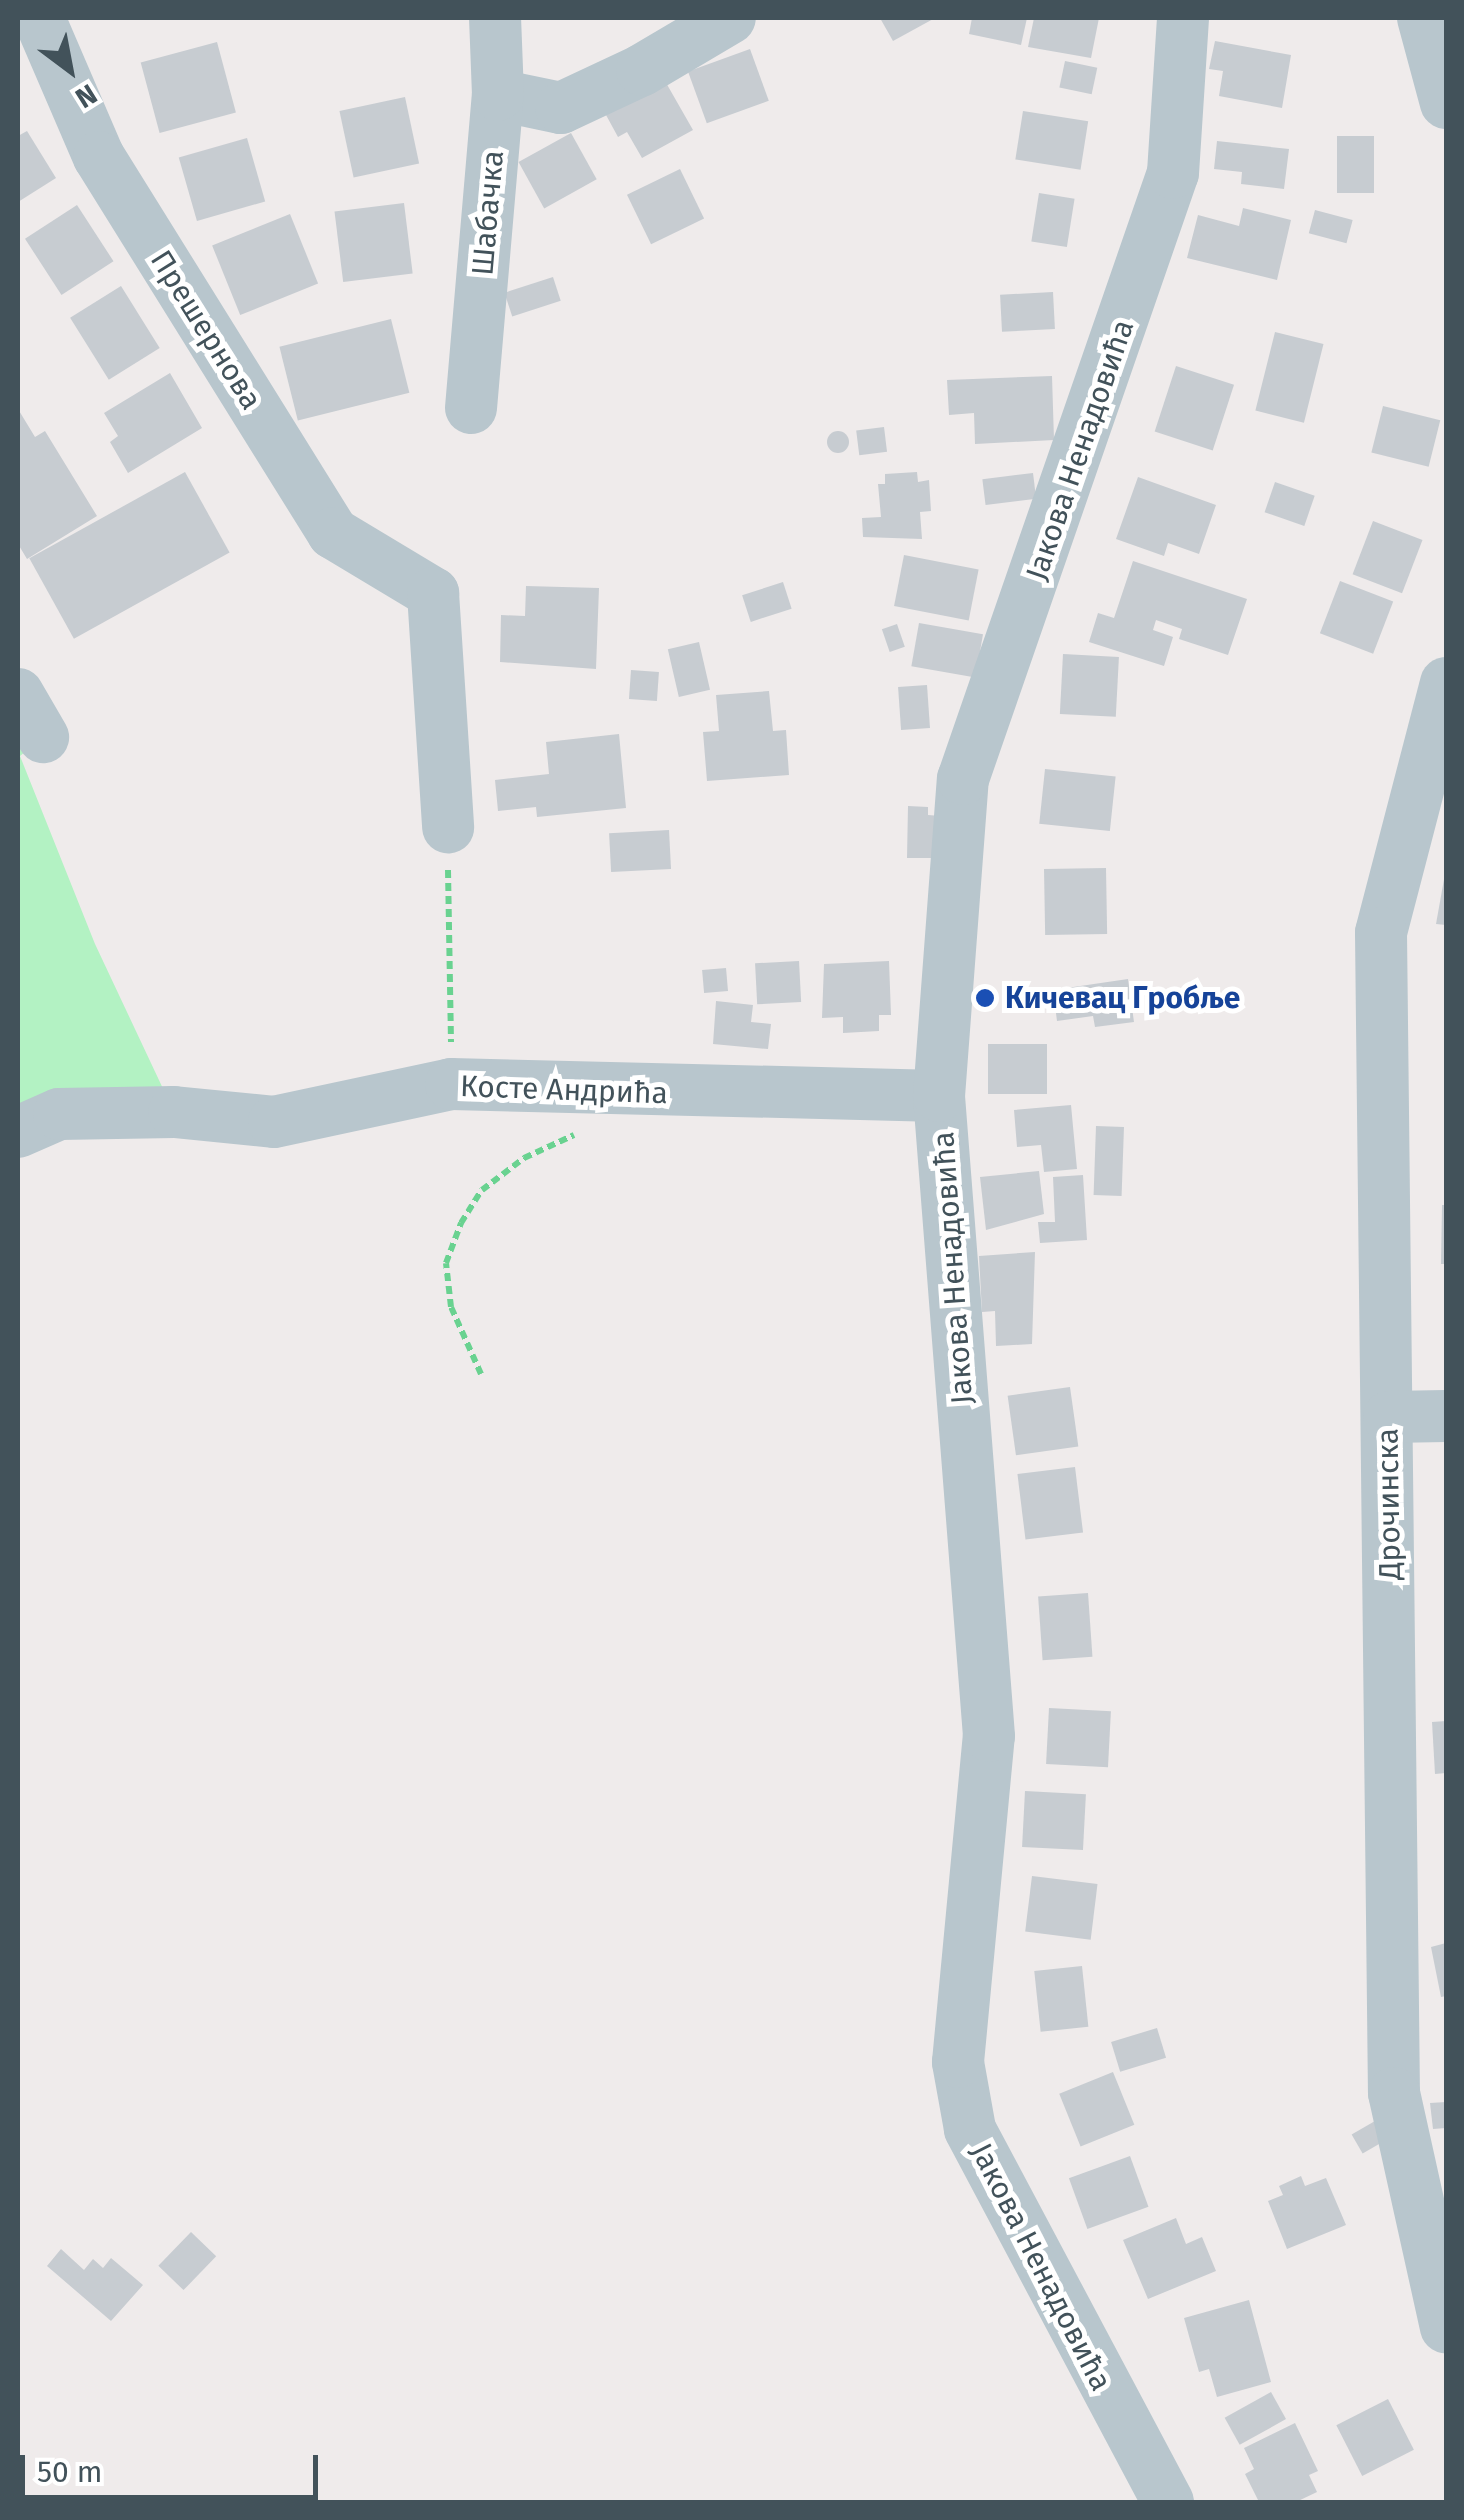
<!DOCTYPE html>
<meta charset="utf-8">
<style>
body{margin:0}
#map{position:relative;width:1464px;height:2520px;overflow:hidden;background:#efebeb;font-family:"Fira Sans",sans-serif}
div>[style]{position:absolute}
.green>*{inset:0;background:#b3f2c3}
.building>*{inset:0;background:#c7ccd1;transform-origin:0 0}
.round{border-radius:50%}
.path>*{height:6px;margin-top:-3px;transform-origin:0;background:repeating-linear-gradient(90deg,#69d290 0 8px,transparent 0 13px)}
.minor>*{height:52px;margin:-26px;padding:0 26px;transform-origin:26px;border-radius:26px;background:#b8c6cd}
.dots>*{width:28px;height:28px;translate:-50% -50%;box-sizing:border-box;border:5px solid #fff;border-radius:50%}
span{translate:-50% -50%;white-space:nowrap;text-align:center;line-height:1.15;-webkit-text-stroke:10px #fff;paint-order:stroke}
.street-label{font-size:30px;color:#42525a}
.transit-label{font-size:30px;color:#164399;font-weight:700}
.left{translate:0 -50%;text-align:left}
.frame{position:absolute;inset:0;border:20px solid #42525a;pointer-events:none}
.north{position:absolute;left:20px;top:20px;width:100px;height:100px;-webkit-text-stroke:8px #fff;paint-order:stroke;rotate:148deg;font-size:28px;font-weight:700;line-height:40px;text-align:center;color:#42525a}
.north::after{content:'';display:block;margin:auto;width:35px;height:45px;background:#42525a;clip-path:polygon(50% 0,100% 100%,50% 72%,0 100%)}
.scale{position:absolute;left:20px;top:2455px;width:298px;height:45px;box-sizing:border-box;border:5px solid #42525a;border-top:0;padding-left:12px;font-size:30px;line-height:35px;white-space:nowrap;color:#42525a;-webkit-text-stroke:8px #fff;paint-order:stroke}
</style>
<div id="map">
<div class="green">
<i style="clip-path:polygon(18px 694px,43px 737px,20px 756px,95px 944px,174px 1112px,18px 1132px)"></i>
</div>
<div class="building">
<i style="clip-path:polygon(880px 18px,935px 18px,893px 41px)"></i>
<i style="clip-path:polygon(972px 18px,1027px 18px,1021px 45px,969px 34px)"></i>
<i style="clip-path:polygon(1034px 18px,1099px 18px,1091px 58px,1028px 47px)"></i>
<i style="clip-path:polygon(1215px 41px,1291px 55px,1282px 108px,1219px 96px,1223px 71px,1209px 69px)"></i>
<i style="left:217px;top:42px;width:73px;height:79px;rotate:75deg"></i>
<i style="left:750px;top:49px;width:55px;height:66px;rotate:70deg"></i>
<i style="left:1065px;top:61px;width:33px;height:27px;rotate:12deg"></i>
<i style="clip-path:polygon(665px 81px,693px 130px,642px 158px,627px 132px,618px 137px,606px 115px)"></i>
<i style="left:405px;top:97px;width:68px;height:67px;rotate:78deg"></i>
<i style="left:1023px;top:111px;width:66px;height:49px;rotate:9deg"></i>
<i style="clip-path:polygon(27px 131px,56px 178px,18px 202px,18px 136px)"></i>
<i style="left:571px;top:133px;width:53px;height:60px;rotate:61deg"></i>
<i style="left:1337px;top:136px;width:37px;height:57px"></i>
<i style="left:247px;top:138px;width:66px;height:71px;rotate:74deg"></i>
<i style="clip-path:polygon(1217px 141px,1289px 149px,1284px 189px,1241px 184px,1242px 172px,1214px 169px)"></i>
<i style="left:680px;top:169px;width:55px;height:59px;rotate:64deg"></i>
<i style="left:1039px;top:193px;width:36px;height:49px;rotate:9deg"></i>
<i style="left:404px;top:203px;width:71px;height:70px;rotate:83deg"></i>
<i style="left:77px;top:205px;width:67px;height:62px;rotate:57deg"></i>
<i style="clip-path:polygon(1243px 208px,1291px 220px,1277px 280px,1187px 258px,1198px 215px,1239px 226px)"></i>
<i style="left:1315px;top:210px;width:39px;height:24px;rotate:15deg"></i>
<i style="left:290px;top:214px;width:75px;height:84px;rotate:68deg"></i>
<i style="left:553px;top:277px;width:25px;height:51px;rotate:72deg"></i>
<i style="left:121px;top:286px;width:73px;height:60px;rotate:58deg"></i>
<i style="left:1053px;top:292px;width:37px;height:53px;rotate:87deg"></i>
<i style="left:391px;top:319px;width:76px;height:115px;rotate:76deg"></i>
<i style="left:1275px;top:332px;width:50px;height:81px;rotate:14deg"></i>
<i style="left:1176px;top:366px;width:61px;height:69px;rotate:18deg"></i>
<i style="clip-path:polygon(170px 373px,202px 428px,128px 473px,110px 442px,118px 436px,104px 413px)"></i>
<i style="clip-path:polygon(1052px 376px,1054px 440px,975px 444px,974px 413px,949px 415px,947px 380px)"></i>
<i style="left:1383px;top:406px;width:59px;height:48px;rotate:14deg"></i>
<i style="clip-path:polygon(18px 409px,35px 437px,45px 431px,97px 516px,27px 559px,18px 544px)"></i>
<i style="left:884px;top:427px;width:25px;height:28px;rotate:83deg"></i>
<i class="round" style="left:827px;top:431px;width:22px;height:22px"></i>
<i style="left:185px;top:472px;width:92px;height:178px;rotate:61deg"></i>
<i style="clip-path:polygon(917px 472px,918px 482px,929px 480px,931px 511px,920px 512px,922px 539px,863px 537px,862px 518px,881px 517px,878px 484px,885px 484px,885px 474px)"></i>
<i style="left:1033px;top:473px;width:26px;height:51px;rotate:83deg"></i>
<i style="clip-path:polygon(1138px 477px,1216px 505px,1199px 554px,1168px 543px,1164px 556px,1116px 539px)"></i>
<i style="left:1275px;top:482px;width:42px;height:32px;rotate:19deg"></i>
<i style="left:1373px;top:521px;width:53px;height:57px;rotate:21deg"></i>
<i style="left:904px;top:555px;width:76px;height:52px;rotate:11deg"></i>
<i style="clip-path:polygon(1133px 561px,1247px 599px,1228px 655px,1179px 639px,1182px 629px,1156px 620px,1153px 630px,1173px 637px,1164px 666px,1089px 642px,1098px 613px,1114px 618px)"></i>
<i style="left:1340px;top:581px;width:57px;height:56px;rotate:21deg"></i>
<i style="left:783px;top:582px;width:28px;height:43px;rotate:72deg"></i>
<i style="clip-path:polygon(526px 586px,599px 588px,596px 669px,500px 662px,501px 615px,525px 616px)"></i>
<i style="left:919px;top:623px;width:65px;height:44px;rotate:10deg"></i>
<i style="left:897px;top:624px;width:24px;height:16px;rotate:71deg"></i>
<i style="left:699px;top:642px;width:49px;height:32px;rotate:77deg"></i>
<i style="left:1063px;top:654px;width:56px;height:60px;rotate:3deg"></i>
<i style="left:631px;top:670px;width:28px;height:29px;rotate:4deg"></i>
<i style="left:927px;top:685px;width:43px;height:29px;rotate:86deg"></i>
<i style="clip-path:polygon(769px 691px,773px 731px,786px 730px,789px 775px,707px 781px,703px 732px,719px 731px,716px 695px)"></i>
<i style="clip-path:polygon(619px 734px,626px 808px,537px 817px,536px 807px,498px 811px,495px 780px,549px 774px,546px 742px)"></i>
<i style="left:1045px;top:769px;width:71px;height:55px;rotate:6deg"></i>
<i style="clip-path:polygon(908px 806px,928px 807px,928px 815px,941px 816px,940px 858px,907px 858px)"></i>
<i style="left:669px;top:830px;width:39px;height:60px;rotate:87deg"></i>
<i style="left:1106px;top:868px;width:66px;height:62px;rotate:89deg"></i>
<i style="clip-path:polygon(1446px 868px,1446px 925px,1436px 924px)"></i>
<i style="left:799px;top:961px;width:41px;height:44px;rotate:87deg"></i>
<i style="clip-path:polygon(889px 961px,891px 1015px,879px 1015px,879px 1031px,843px 1033px,843px 1017px,822px 1018px,824px 964px)"></i>
<i style="left:726px;top:968px;width:23px;height:24px;rotate:85deg"></i>
<i style="clip-path:polygon(1128px 979px,1134px 1022px,1095px 1027px,1093px 1016px,1057px 1021px,1053px 990px)"></i>
<i style="clip-path:polygon(716px 1001px,753px 1005px,751px 1022px,771px 1024px,768px 1049px,713px 1044px)"></i>
<i style="left:1047px;top:1044px;width:50px;height:59px;rotate:90deg"></i>
<i style="clip-path:polygon(1071px 1105px,1077px 1169px,1044px 1172px,1041px 1145px,1017px 1147px,1014px 1110px)"></i>
<i style="left:1096px;top:1126px;width:28px;height:69px;rotate:2deg"></i>
<i style="clip-path:polygon(1039px 1171px,1044px 1214px,986px 1230px,980px 1177px)"></i>
<i style="clip-path:polygon(1083px 1175px,1087px 1240px,1040px 1243px,1038px 1222px,1055px 1222px,1053px 1177px)"></i>
<i style="clip-path:polygon(1442px 1205px,1446px 1205px,1446px 1264px,1441px 1264px)"></i>
<i style="clip-path:polygon(1035px 1252px,1032px 1344px,996px 1346px,995px 1311px,982px 1312px,979px 1256px)"></i>
<i style="left:1070px;top:1387px;width:60px;height:63px;rotate:82deg"></i>
<i style="left:1075px;top:1467px;width:66px;height:58px;rotate:83deg"></i>
<i style="left:1088px;top:1593px;width:64px;height:50px;rotate:86deg"></i>
<i style="left:1049px;top:1708px;width:62px;height:56px;rotate:3deg"></i>
<i style="clip-path:polygon(1446px 1721px,1446px 1773px,1435px 1774px,1432px 1722px)"></i>
<i style="left:1025px;top:1791px;width:61px;height:56px;rotate:3deg"></i>
<i style="left:1032px;top:1876px;width:66px;height:56px;rotate:7deg"></i>
<i style="clip-path:polygon(1446px 1943px,1446px 1996px,1441px 1997px,1431px 1947px)"></i>
<i style="left:1082px;top:1966px;width:61px;height:48px;rotate:84deg"></i>
<i style="left:1157px;top:2028px;width:31px;height:48px;rotate:73deg"></i>
<i style="left:1113px;top:2072px;width:57px;height:58px;rotate:68deg"></i>
<i style="clip-path:polygon(1446px 2102px,1446px 2128px,1433px 2129px,1430px 2103px)"></i>
<i style="left:1375px;top:2121px;width:22px;height:27px;rotate:60deg"></i>
<i style="left:1130px;top:2156px;width:54px;height:65px;rotate:70deg"></i>
<i style="clip-path:polygon(1301px 2176px,1305px 2186px,1326px 2178px,1346px 2225px,1287px 2249px,1268px 2201px,1283px 2195px,1279px 2186px)"></i>
<i style="clip-path:polygon(1176px 2218px,1186px 2244px,1202px 2237px,1216px 2271px,1148px 2299px,1123px 2240px)"></i>
<i style="left:191px;top:2232px;width:35px;height:47px;rotate:44deg"></i>
<i style="clip-path:polygon(61px 2249px,84px 2270px,93px 2259px,103px 2268px,111px 2258px,143px 2285px,111px 2321px,47px 2266px)"></i>
<i style="clip-path:polygon(1249px 2300px,1271px 2382px,1217px 2397px,1209px 2369px,1199px 2372px,1184px 2318px)"></i>
<i style="left:1271px;top:2392px;width:31px;height:53px;rotate:61deg"></i>
<i style="left:1388px;top:2399px;width:57px;height:58px;rotate:63deg"></i>
<i style="clip-path:polygon(1295px 2423px,1318px 2471px,1309px 2475px,1317px 2492px,1296px 2502px,1259px 2502px,1245px 2474px,1254px 2469px,1244px 2448px)"></i>
</div>
<div class="path">
<i style="left:448px;top:870px;width:172px;rotate:89deg"></i>
<i style="left:481px;top:1374px;width:73px;rotate:-114.1deg"></i>
<i style="left:451px;top:1307px;width:44px;rotate:-96.5deg"></i>
<i style="left:446px;top:1263px;width:43px;rotate:-69.4deg"></i>
<i style="left:461px;top:1223px;width:39px;rotate:-58deg"></i>
<i style="left:482px;top:1190px;width:53px;rotate:-37.3deg"></i>
<i style="left:524px;top:1158px;width:55px;rotate:-24.7deg"></i>
</div>
<div class="minor">
<i style="left:39px;top:18px;width:151px;rotate:66.7deg"></i>
<i style="left:99px;top:157px;width:443px;rotate:58.1deg"></i>
<i style="left:333px;top:533px;width:117px;rotate:31deg"></i>
<i style="left:433px;top:593px;width:235px;rotate:86.3deg"></i>
<i style="left:1423px;top:18px;width:88px;rotate:74.9deg"></i>
<i style="left:498px;top:95px;width:64px;rotate:11.7deg"></i>
<i style="left:561px;top:108px;width:89px;rotate:-25.1deg"></i>
<i style="left:642px;top:70px;width:102px;rotate:-30.6deg"></i>
<i style="left:471px;top:408px;width:314px;rotate:-85.1deg"></i>
<i style="left:498px;top:95px;width:77px;rotate:-92.2deg"></i>
<i style="left:1446px;top:683px;width:258px;rotate:104.6deg"></i>
<i style="left:1381px;top:933px;width:1160px;rotate:89.36deg"></i>
<i style="left:1394px;top:2093px;width:240px;rotate:77.5deg"></i>
<i style="left:18px;top:694px;width:50px;rotate:59.8deg"></i>
<i style="left:18px;top:1132px;width:45px;rotate:-23.7deg"></i>
<i style="left:59px;top:1114px;width:115px;rotate:-1deg"></i>
<i style="left:174px;top:1112px;width:100px;rotate:5.7deg"></i>
<i style="left:274px;top:1122px;width:181px;rotate:-12.1deg"></i>
<i style="left:451px;top:1084px;width:488px;rotate:1.4deg"></i>
<i style="left:1389px;top:1417px;width:57px;rotate:-1deg"></i>
<i style="left:1168px;top:2502px;width:422px;rotate:-118deg"></i>
<i style="left:970px;top:2129px;width:68px;rotate:-100.2deg"></i>
<i style="left:958px;top:2062px;width:327px;rotate:-84.6deg"></i>
<i style="left:989px;top:1736px;width:642px;rotate:-94.47deg"></i>
<i style="left:939px;top:1096px;width:318px;rotate:-85.7deg"></i>
<i style="left:963px;top:779px;width:641px;rotate:-70.89deg"></i>
<i style="left:1173px;top:173px;width:155px;rotate:-86.3deg"></i>
</div>
<div class="dots">
<i style="left:985px;top:998px;background:#1a4fb4"></i>
</div>
<div class="street-label">
<span style="left:488px;top:213px;rotate:-85deg">Шабачка</span>
<span style="left:206px;top:330px;rotate:58deg">Прешернова</span>
<span style="left:1080px;top:450px;rotate:-71deg">Јакова Ненадовића</span>
<span style="left:564px;top:1090px;rotate:2deg">Косте Андрића</span>
<span style="left:953px;top:1268px;rotate:-94deg">Јакова Ненадовића</span>
<span style="left:1389px;top:1504px;rotate:-91deg">Дрочинска</span>
<span style="left:1041px;top:2267px;rotate:63deg">Јакова Ненадовића</span>
</div>
<div class="transit-label">
<span class="left" style="left:1005px;top:998px">Кичевац Гробље</span>
</div>
<div class="frame"></div>
<div class="north">N</div>
<div class="scale">50 m</div>
</div>
